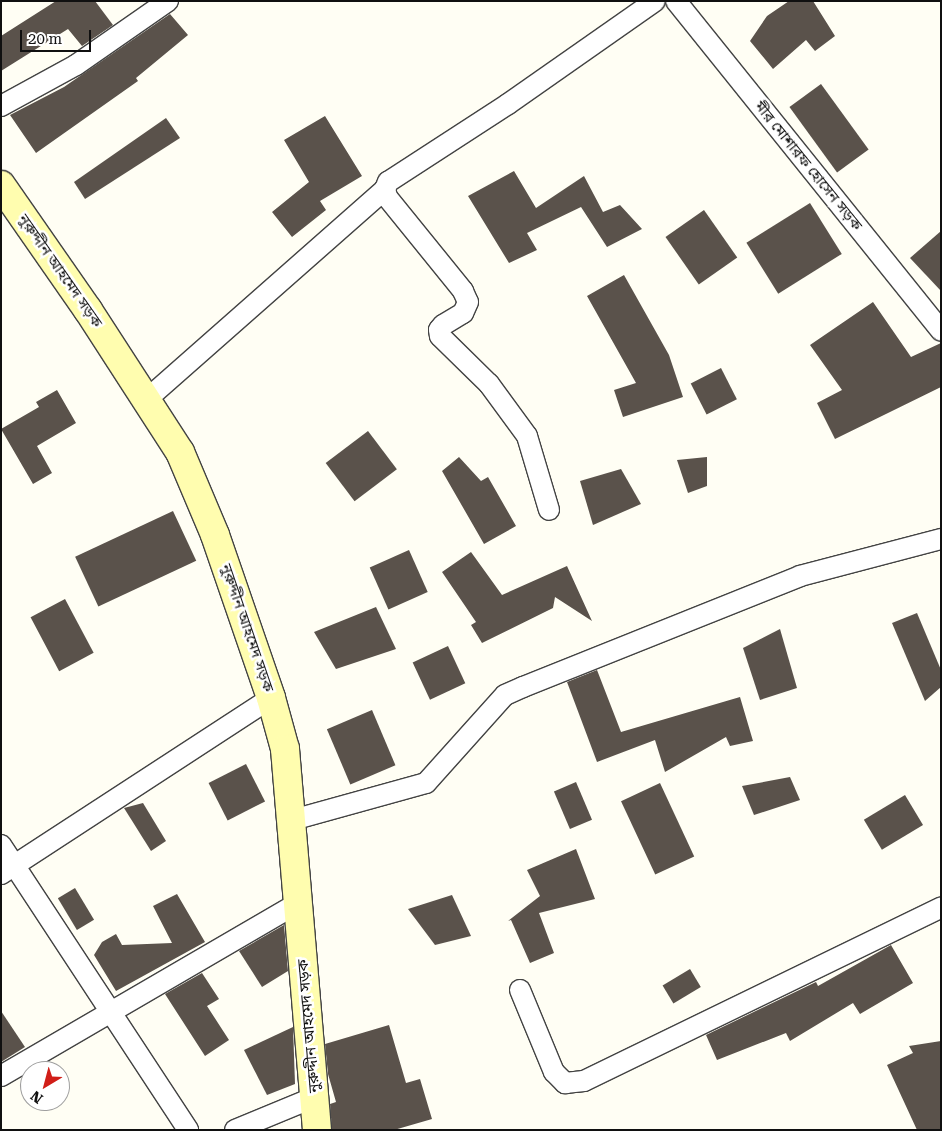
<!DOCTYPE html>
<meta charset="utf-8">
<style>
body{margin:0}
#map{position:relative;width:942px;height:1131px;overflow:hidden;background:#fffef4;font-family:"Roboto Serif","Noto Sans Bengali",serif}
div>[style]{position:absolute}
.building>*{inset:0;background:#5a524b;transform-origin:0 0}
.roads{filter:drop-shadow(1px 0 #434343) drop-shadow(-1px 0 #434343) drop-shadow(0 1px #434343) drop-shadow(0 -1px #434343)}
.minor>*{height:20px;margin:-10px;padding:0 10px;transform-origin:10px;border-radius:10px;background:#fff}
.secondary>*{height:28px;margin:-14px;padding:0 14px;transform-origin:14px;border-radius:14px;background:#fffdaf}
span{translate:-50% -50%;white-space:nowrap;text-align:center;line-height:1.15;-webkit-text-stroke:5px #fff;paint-order:stroke}
.street-label{font-size:15px;color:#101010}
.frame{position:absolute;inset:0;border:2px solid #101010;pointer-events:none}
.north{position:absolute;left:20px;top:1061px;width:50px;height:50px;box-sizing:border-box;background:#fff;border:1px solid #9f9f9f;border-radius:50%;rotate:217deg;font-size:14px;font-weight:700;line-height:20px;text-align:center;color:#101010}
.north::after{content:'';display:block;margin:auto;width:18px;height:22px;background:#d11e18;clip-path:polygon(50% 0,100% 100%,50% 72%,0 100%)}
.scale{position:absolute;left:20px;top:30px;width:71px;height:22px;box-sizing:border-box;border:2px solid #101010;border-top:0;padding-left:6px;font-size:15px;line-height:18px;white-space:nowrap;color:#101010;-webkit-text-stroke:4px #fff;paint-order:stroke}
</style>
<div id="map">
<div class="building">
<i style="clip-path:polygon(56px 1px,95px 1px,113px 25px,82px 46px,68px 29px,1px 71px,1px 36px)"></i>
<i style="clip-path:polygon(789px 1px,813px 1px,835px 36px,815px 51px,806px 40px,773px 69px,750px 41px,767px 16px)"></i>
<i style="clip-path:polygon(170px 14px,188px 35px,136px 78px,138px 81px,36px 153px,10px 115px,64px 87px)"></i>
<i style="left:821px;top:84px;width:81px;height:39px;rotate:54deg"></i>
<i style="clip-path:polygon(325px 116px,362px 176px,320px 201px,326px 210px,292px 237px,272px 212px,309px 182px,284px 140px)"></i>
<i style="clip-path:polygon(166px 118px,180px 138px,85px 199px,74px 182px)"></i>
<i style="clip-path:polygon(514px 171px,536px 208px,584px 176px,603px 212px,620px 205px,642px 229px,607px 247px,581px 207px,527px 233px,537px 250px,509px 263px,468px 196px)"></i>
<i style="left:810px;top:203px;width:60px;height:75px;rotate:58deg"></i>
<i style="left:704px;top:210px;width:58px;height:47px;rotate:55deg"></i>
<i style="clip-path:polygon(941px 231px,941px 291px,910px 258px)"></i>
<i style="clip-path:polygon(624px 275px,669px 355px,683px 397px,623px 417px,614px 390px,636px 383px,587px 296px)"></i>
<i style="clip-path:polygon(873px 302px,911px 357px,941px 343px,941px 387px,835px 439px,817px 403px,842px 390px,810px 345px)"></i>
<i style="left:721px;top:368px;width:35px;height:34px;rotate:63deg"></i>
<i style="clip-path:polygon(57px 390px,76px 423px,37px 446px,52px 473px,33px 484px,1px 429px,39px 407px,36px 402px)"></i>
<i style="left:368px;top:431px;width:48px;height:53px;rotate:53deg"></i>
<i style="clip-path:polygon(459px 457px,481px 481px,488px 477px,516px 526px,484px 544px,442px 471px)"></i>
<i style="clip-path:polygon(707px 457px,707px 486px,688px 493px,677px 460px)"></i>
<i style="clip-path:polygon(621px 469px,641px 504px,593px 525px,580px 481px)"></i>
<i style="left:173px;top:511px;width:55px;height:108px;rotate:65deg"></i>
<i style="left:409px;top:550px;width:46px;height:43px;rotate:66deg"></i>
<i style="clip-path:polygon(471px 552px,502px 595px,567px 566px,592px 621px,555px 597px,553px 608px,482px 643px,471px 625px,476px 622px,442px 572px)"></i>
<i style="left:65px;top:599px;width:61px;height:39px;rotate:62deg"></i>
<i style="clip-path:polygon(376px 607px,396px 649px,336px 669px,314px 632px)"></i>
<i style="clip-path:polygon(917px 613px,941px 670px,941px 687px,925px 701px,892px 623px)"></i>
<i style="clip-path:polygon(780px 629px,797px 688px,760px 700px,743px 648px)"></i>
<i style="left:448px;top:646px;width:41px;height:39px;rotate:65deg"></i>
<i style="clip-path:polygon(597px 670px,621px 732px,740px 697px,753px 741px,730px 746px,726px 737px,665px 772px,655px 740px,597px 762px,567px 682px)"></i>
<i style="left:372px;top:710px;width:60px;height:49px;rotate:67deg"></i>
<i style="left:246px;top:764px;width:42px;height:42px;rotate:63deg"></i>
<i style="clip-path:polygon(790px 777px,800px 800px,754px 815px,742px 786px)"></i>
<i style="left:576px;top:782px;width:41px;height:24px;rotate:67deg"></i>
<i style="left:660px;top:783px;width:81px;height:43px;rotate:65deg"></i>
<i style="left:905px;top:795px;width:35px;height:48px;rotate:59deg"></i>
<i style="clip-path:polygon(143px 803px,166px 841px,151px 851px,124px 808px)"></i>
<i style="clip-path:polygon(576px 849px,595px 899px,539px 913px,554px 953px,530px 963px,511px 920px,508px 921px,540px 896px,527px 870px)"></i>
<i style="left:75px;top:888px;width:37px;height:20px;rotate:59deg"></i>
<i style="clip-path:polygon(177px 894px,205px 942px,116px 991px,94px 955px,102px 942px,116px 934px,122px 945px,172px 943px,153px 906px)"></i>
<i style="clip-path:polygon(452px 895px,471px 936px,435px 945px,408px 909px)"></i>
<i style="clip-path:polygon(284px 925px,288px 971px,262px 987px,239px 951px)"></i>
<i style="clip-path:polygon(891px 945px,913px 983px,860px 1014px,853px 1003px,790px 1041px,786px 1033px,717px 1060px,706px 1035px,816px 982px,818px 986px)"></i>
<i style="left:690px;top:969px;width:21px;height:32px;rotate:59deg"></i>
<i style="clip-path:polygon(202px 973px,219px 999px,207px 1006px,229px 1040px,205px 1056px,165px 994px)"></i>
<i style="clip-path:polygon(1px 1011px,25px 1047px,1px 1062px)"></i>
<i style="clip-path:polygon(389px 1025px,406px 1083px,420px 1079px,432px 1119px,394px 1130px,332px 1130px,330px 1104px,336px 1102px,328px 1074px,325px 1044px)"></i>
<i style="clip-path:polygon(293px 1027px,295px 1084px,267px 1095px,244px 1050px)"></i>
<i style="clip-path:polygon(941px 1041px,941px 1130px,917px 1130px,887px 1065px,913px 1053px,909px 1046px)"></i>
</div>
<div class="roads">
<div class="minor">
<i style="left:676px;top:1px;width:423px;rotate:51.2deg"></i>
<i style="left:1px;top:106px;width:85px;rotate:-28.7deg"></i>
<i style="left:76px;top:65px;width:112px;rotate:-34.8deg"></i>
<i style="left:385px;top:189px;width:8px;rotate:76deg"></i>
<i style="left:387px;top:197px;width:121px;rotate:51deg"></i>
<i style="left:463px;top:291px;width:12px;rotate:66deg"></i>
<i style="left:468px;top:302px;width:12px;rotate:114deg"></i>
<i style="left:463px;top:313px;width:23px;rotate:149deg"></i>
<i style="left:443px;top:325px;width:6px;rotate:129deg"></i>
<i style="left:439px;top:330px;width:6px;rotate:81deg"></i>
<i style="left:440px;top:336px;width:69px;rotate:44.4deg"></i>
<i style="left:489px;top:384px;width:64px;rotate:53.8deg"></i>
<i style="left:527px;top:436px;width:77px;rotate:73.4deg"></i>
<i style="left:146px;top:400px;width:319px;rotate:-41.4deg"></i>
<i style="left:385px;top:189px;width:8px;rotate:-67deg"></i>
<i style="left:388px;top:182px;width:143px;rotate:-33deg"></i>
<i style="left:508px;top:104px;width:179px;rotate:-35deg"></i>
<i style="left:289px;top:821px;width:142px;rotate:-15.5deg"></i>
<i style="left:426px;top:783px;width:118px;rotate:-48.1deg"></i>
<i style="left:505px;top:695px;width:20px;rotate:-24deg"></i>
<i style="left:523px;top:687px;width:298px;rotate:-21.8deg"></i>
<i style="left:800px;top:576px;width:146px;rotate:-14.7deg"></i>
<i style="left:1px;top:845px;width:341px;rotate:56.7deg"></i>
<i style="left:1px;top:874px;width:322px;rotate:-33.1deg"></i>
<i style="left:520px;top:990px;width:89px;rotate:67.5deg"></i>
<i style="left:554px;top:1072px;width:16px;rotate:45deg"></i>
<i style="left:565px;top:1083px;width:19px;rotate:-6deg"></i>
<i style="left:584px;top:1081px;width:397px;rotate:-25.9deg"></i>
<i style="left:1px;top:1076px;width:344px;rotate:-30.2deg"></i>
<i style="left:235px;top:1130px;width:87px;rotate:-22.4deg"></i>
</div>
<div class="secondary">
<i style="left:1px;top:185px;width:152px;rotate:55.2deg"></i>
<i style="left:88px;top:310px;width:169px;rotate:57.1deg"></i>
<i style="left:180px;top:452px;width:90px;rotate:67.1deg"></i>
<i style="left:215px;top:535px;width:172px;rotate:71deg"></i>
<i style="left:271px;top:698px;width:53px;rotate:74.6deg"></i>
<i style="left:285px;top:749px;width:382px;rotate:85.2deg"></i>
</div>
</div>
<div class="street-label">
<span style="left:808px;top:166px;rotate:51deg">মীর মোশারফ হোসেন সড়ক</span>
<span style="left:60px;top:271px;rotate:55deg">নুরুদ্দীন আহমেদ সড়ক</span>
<span style="left:247px;top:628px;rotate:71deg">নুরুদ্দীন আহমেদ সড়ক</span>
<span style="left:309px;top:1026px;rotate:-95deg">নুরুদ্দীন আহমেদ সড়ক</span>
</div>
<div class="frame"></div>
<div class="north">N</div>
<div class="scale">20 m</div>
</div>
